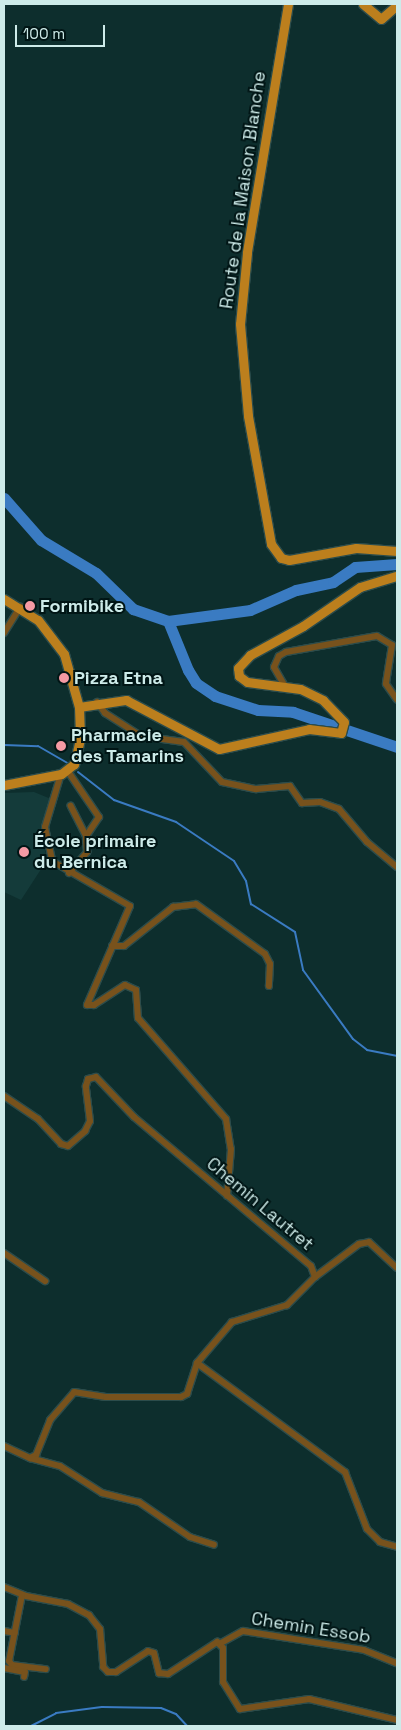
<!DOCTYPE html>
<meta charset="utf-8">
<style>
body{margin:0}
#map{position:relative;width:401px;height:1730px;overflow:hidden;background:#0d2e2d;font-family:"Space Grotesk",sans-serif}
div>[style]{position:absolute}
.built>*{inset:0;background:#143b3a}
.stream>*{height:2px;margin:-1px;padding:0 1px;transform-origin:1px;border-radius:1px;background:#3a7bc2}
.river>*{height:11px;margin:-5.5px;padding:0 5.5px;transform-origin:5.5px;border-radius:5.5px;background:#3a7bc2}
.roads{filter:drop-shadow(1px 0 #2c4c4b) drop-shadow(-1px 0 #2c4c4b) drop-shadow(0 1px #2c4c4b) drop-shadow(0 -1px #2c4c4b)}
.minor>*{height:6px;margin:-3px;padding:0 3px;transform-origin:3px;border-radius:3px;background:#78521c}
.major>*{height:9px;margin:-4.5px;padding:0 4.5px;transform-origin:4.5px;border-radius:4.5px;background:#bc7f1d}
.dots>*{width:14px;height:14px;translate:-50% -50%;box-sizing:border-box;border:2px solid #001515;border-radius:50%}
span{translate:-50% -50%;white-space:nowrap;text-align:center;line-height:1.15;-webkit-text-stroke:4px #001515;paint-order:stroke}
.street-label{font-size:18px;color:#cdebe9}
.poi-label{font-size:18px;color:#cdebe9;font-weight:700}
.left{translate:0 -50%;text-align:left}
.frame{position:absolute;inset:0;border:5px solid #cdebe9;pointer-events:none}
.scale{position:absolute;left:15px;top:25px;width:90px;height:22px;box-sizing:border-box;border:2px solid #cdebe9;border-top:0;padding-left:6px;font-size:15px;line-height:18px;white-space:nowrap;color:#cdebe9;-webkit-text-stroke:4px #001515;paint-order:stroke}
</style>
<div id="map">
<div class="built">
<i style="clip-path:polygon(34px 792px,51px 799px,41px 832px,47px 860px,21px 900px,4px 892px,4px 793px)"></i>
</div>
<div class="stream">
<i style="left:4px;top:745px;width:34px;rotate:2deg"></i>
<i style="left:38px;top:746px;width:34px;rotate:30deg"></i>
<i style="left:78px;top:772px;width:46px;rotate:37.9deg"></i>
<i style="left:114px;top:800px;width:66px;rotate:19.5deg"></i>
<i style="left:176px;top:822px;width:70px;rotate:33.9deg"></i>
<i style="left:234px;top:861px;width:23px;rotate:59deg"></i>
<i style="left:246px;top:881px;width:24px;rotate:78deg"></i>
<i style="left:251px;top:904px;width:52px;rotate:32.5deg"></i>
<i style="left:295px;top:932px;width:39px;rotate:78deg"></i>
<i style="left:303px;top:970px;width:85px;rotate:54.1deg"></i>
<i style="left:353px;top:1039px;width:18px;rotate:38deg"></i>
<i style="left:367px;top:1050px;width:31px;rotate:11deg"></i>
<i style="left:31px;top:1726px;width:28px;rotate:-27deg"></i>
<i style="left:56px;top:1713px;width:46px;rotate:-7.4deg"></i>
<i style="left:102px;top:1707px;width:59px;rotate:1deg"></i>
<i style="left:161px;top:1708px;width:16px;rotate:22deg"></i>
<i style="left:176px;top:1714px;width:16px;rotate:47deg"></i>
<i style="left:296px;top:1726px;width:12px"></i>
</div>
<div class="river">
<i style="left:4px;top:498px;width:56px;rotate:48.6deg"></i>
<i style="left:41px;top:540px;width:64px;rotate:31deg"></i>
<i style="left:96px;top:573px;width:52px;rotate:44.2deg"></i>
<i style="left:133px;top:609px;width:37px;rotate:19deg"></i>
<i style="left:168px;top:621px;width:53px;rotate:67.8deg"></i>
<i style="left:188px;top:670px;width:15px;rotate:58deg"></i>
<i style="left:196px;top:683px;width:23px;rotate:34deg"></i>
<i style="left:215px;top:696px;width:45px;rotate:18deg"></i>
<i style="left:258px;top:710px;width:35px;rotate:3deg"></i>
<i style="left:293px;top:712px;width:110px;rotate:18.6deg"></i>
<i style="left:168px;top:621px;width:83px;rotate:-7.6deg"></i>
<i style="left:250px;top:610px;width:50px;rotate:-23.5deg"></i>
<i style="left:296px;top:590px;width:38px;rotate:-12deg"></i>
<i style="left:333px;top:582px;width:27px;rotate:-34deg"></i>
<i style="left:355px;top:567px;width:42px;rotate:-4.1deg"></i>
</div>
<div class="roads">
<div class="minor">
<i style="left:4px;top:633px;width:31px;rotate:-58deg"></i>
<i style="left:286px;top:688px;width:24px;rotate:-120deg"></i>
<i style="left:274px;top:667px;width:12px;rotate:-66deg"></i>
<i style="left:279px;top:656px;width:8px;rotate:-30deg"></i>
<i style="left:286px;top:652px;width:92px;rotate:-10deg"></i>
<i style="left:377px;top:636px;width:17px;rotate:31deg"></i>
<i style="left:392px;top:645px;width:39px;rotate:99deg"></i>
<i style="left:386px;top:684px;width:19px;rotate:55deg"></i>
<i style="left:97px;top:702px;width:14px;rotate:54deg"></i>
<i style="left:105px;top:713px;width:43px;rotate:32.6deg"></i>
<i style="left:141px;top:736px;width:43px;rotate:7.9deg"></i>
<i style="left:184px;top:742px;width:55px;rotate:46.5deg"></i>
<i style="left:222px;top:782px;width:35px;rotate:12deg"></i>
<i style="left:256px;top:789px;width:34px;rotate:-5deg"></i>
<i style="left:290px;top:786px;width:21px;rotate:55deg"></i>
<i style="left:302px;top:803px;width:18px;rotate:-3deg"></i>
<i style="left:320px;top:802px;width:20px;rotate:20deg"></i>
<i style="left:339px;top:809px;width:43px;rotate:49.7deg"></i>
<i style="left:367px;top:842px;width:39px;rotate:40deg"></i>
<i style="left:67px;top:770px;width:57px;rotate:55.8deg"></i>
<i style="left:99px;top:817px;width:23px;rotate:124deg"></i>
<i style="left:61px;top:774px;width:55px;rotate:106.8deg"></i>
<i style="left:45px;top:827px;width:35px;rotate:78deg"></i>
<i style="left:52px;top:861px;width:90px;rotate:30deg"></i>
<i style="left:130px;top:906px;width:108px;rotate:113.5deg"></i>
<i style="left:87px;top:1005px;width:7px"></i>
<i style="left:94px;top:1005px;width:37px;rotate:-33deg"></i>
<i style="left:125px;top:985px;width:12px;rotate:24deg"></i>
<i style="left:136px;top:990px;width:28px;rotate:86deg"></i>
<i style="left:138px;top:1018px;width:134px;rotate:48.9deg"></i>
<i style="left:226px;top:1119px;width:30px;rotate:81deg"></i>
<i style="left:231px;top:1149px;width:47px;rotate:94.9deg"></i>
<i style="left:69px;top:873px;width:28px;rotate:-49deg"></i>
<i style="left:87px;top:852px;width:16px;rotate:-94deg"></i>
<i style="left:86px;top:836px;width:34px;rotate:-117deg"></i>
<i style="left:112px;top:946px;width:12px"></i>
<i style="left:124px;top:946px;width:63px;rotate:-38.5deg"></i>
<i style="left:173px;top:907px;width:23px;rotate:-7deg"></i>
<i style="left:196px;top:904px;width:85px;rotate:35.9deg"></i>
<i style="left:265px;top:954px;width:11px;rotate:63deg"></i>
<i style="left:270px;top:964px;width:22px;rotate:93deg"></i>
<i style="left:4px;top:1096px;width:41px;rotate:34.1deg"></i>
<i style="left:38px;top:1119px;width:34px;rotate:47deg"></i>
<i style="left:61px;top:1144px;width:7px;rotate:16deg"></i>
<i style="left:68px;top:1146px;width:23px;rotate:-41deg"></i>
<i style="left:85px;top:1131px;width:11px;rotate:-63deg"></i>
<i style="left:90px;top:1121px;width:35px;rotate:-97deg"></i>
<i style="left:86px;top:1086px;width:7px;rotate:-74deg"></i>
<i style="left:88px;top:1079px;width:8px;rotate:-14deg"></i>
<i style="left:96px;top:1077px;width:55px;rotate:46.5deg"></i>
<i style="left:134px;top:1117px;width:231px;rotate:40.1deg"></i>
<i style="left:311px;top:1266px;width:12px;rotate:70deg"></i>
<i style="left:315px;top:1277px;width:40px;rotate:135deg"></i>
<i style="left:287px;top:1305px;width:58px;rotate:162.8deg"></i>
<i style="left:232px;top:1322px;width:54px;rotate:130.5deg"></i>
<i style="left:197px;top:1363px;width:184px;rotate:36.4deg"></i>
<i style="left:345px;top:1472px;width:61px;rotate:68.9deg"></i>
<i style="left:367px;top:1529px;width:18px;rotate:45deg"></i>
<i style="left:380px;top:1542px;width:18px;rotate:16deg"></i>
<i style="left:4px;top:1253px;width:50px;rotate:34.3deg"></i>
<i style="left:315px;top:1277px;width:55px;rotate:-36.9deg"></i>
<i style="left:359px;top:1244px;width:10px;rotate:-11deg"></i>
<i style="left:369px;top:1242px;width:38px;rotate:43deg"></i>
<i style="left:4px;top:1446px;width:29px;rotate:25deg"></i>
<i style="left:30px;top:1458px;width:7px;rotate:-27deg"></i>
<i style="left:36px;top:1455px;width:38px;rotate:-68deg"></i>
<i style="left:50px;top:1420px;width:37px;rotate:-49deg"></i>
<i style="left:74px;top:1392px;width:32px;rotate:9deg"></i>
<i style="left:106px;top:1397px;width:75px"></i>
<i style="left:181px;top:1397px;width:7px;rotate:-27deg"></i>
<i style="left:187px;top:1394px;width:33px;rotate:-72deg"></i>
<i style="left:30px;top:1458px;width:31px;rotate:15deg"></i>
<i style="left:60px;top:1466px;width:50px;rotate:32.7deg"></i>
<i style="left:102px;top:1493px;width:38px;rotate:14deg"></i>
<i style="left:139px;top:1502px;width:62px;rotate:34.5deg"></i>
<i style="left:190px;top:1537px;width:25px;rotate:18deg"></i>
<i style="left:4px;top:1587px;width:24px;rotate:22deg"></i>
<i style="left:26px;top:1596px;width:43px;rotate:10.8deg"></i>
<i style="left:68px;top:1604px;width:24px;rotate:28deg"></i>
<i style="left:89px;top:1615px;width:18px;rotate:52deg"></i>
<i style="left:100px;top:1629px;width:38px;rotate:85deg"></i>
<i style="left:103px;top:1667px;width:7px;rotate:45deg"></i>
<i style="left:108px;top:1672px;width:8px"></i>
<i style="left:116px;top:1672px;width:38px;rotate:-33deg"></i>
<i style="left:148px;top:1651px;width:6px;rotate:18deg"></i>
<i style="left:154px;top:1653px;width:21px;rotate:76deg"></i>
<i style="left:159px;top:1673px;width:9px;rotate:6deg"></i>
<i style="left:168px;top:1674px;width:59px;rotate:-33.1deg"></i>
<i style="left:217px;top:1642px;width:8px;rotate:45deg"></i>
<i style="left:223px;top:1648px;width:34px;rotate:90deg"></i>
<i style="left:223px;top:1682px;width:32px;rotate:58deg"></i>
<i style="left:240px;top:1709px;width:70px;rotate:-8.2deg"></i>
<i style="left:309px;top:1699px;width:90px;rotate:13.4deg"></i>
<i style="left:22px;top:1595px;width:67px;rotate:101.1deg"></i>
<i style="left:9px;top:1661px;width:5px;rotate:53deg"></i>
<i style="left:12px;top:1665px;width:34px;rotate:7deg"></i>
<i style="left:4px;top:1631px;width:11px;rotate:10deg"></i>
<i style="left:221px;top:1643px;width:25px;rotate:-29deg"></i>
<i style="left:243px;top:1631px;width:122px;rotate:8.9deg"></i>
<i style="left:364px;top:1650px;width:35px;rotate:22deg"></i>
<i style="left:4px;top:1668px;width:21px;rotate:11deg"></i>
<i style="left:25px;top:1672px;width:5px;rotate:101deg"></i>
</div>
<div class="major">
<i style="left:288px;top:4px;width:252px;rotate:99.4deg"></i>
<i style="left:247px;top:253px;width:71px;rotate:95.6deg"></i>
<i style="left:240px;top:324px;width:92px;rotate:85deg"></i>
<i style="left:248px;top:416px;width:130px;rotate:79.8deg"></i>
<i style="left:271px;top:544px;width:17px;rotate:54deg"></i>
<i style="left:281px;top:558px;width:8px;rotate:14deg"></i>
<i style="left:289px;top:560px;width:68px;rotate:-10.2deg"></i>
<i style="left:356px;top:548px;width:41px;rotate:4.2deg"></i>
<i style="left:363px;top:4px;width:23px;rotate:40deg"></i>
<i style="left:381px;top:19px;width:21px;rotate:-41deg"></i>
<i style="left:4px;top:599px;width:40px;rotate:32deg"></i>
<i style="left:38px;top:620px;width:43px;rotate:52.6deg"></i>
<i style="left:64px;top:654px;width:55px;rotate:74.2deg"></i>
<i style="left:79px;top:707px;width:32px;rotate:88deg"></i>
<i style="left:80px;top:739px;width:26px;rotate:103deg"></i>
<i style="left:74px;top:764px;width:16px;rotate:142deg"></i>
<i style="left:61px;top:774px;width:58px;rotate:169.1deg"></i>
<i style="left:79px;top:707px;width:48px;rotate:-8.5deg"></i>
<i style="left:126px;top:700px;width:105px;rotate:27.8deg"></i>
<i style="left:219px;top:749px;width:92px;rotate:-12.5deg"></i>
<i style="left:309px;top:729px;width:32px;rotate:7deg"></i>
<i style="left:341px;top:733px;width:11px;rotate:-75deg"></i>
<i style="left:344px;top:722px;width:30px;rotate:-134deg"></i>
<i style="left:323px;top:700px;width:25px;rotate:-154deg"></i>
<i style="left:300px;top:689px;width:53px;rotate:-172.5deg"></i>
<i style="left:247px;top:682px;width:10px;rotate:-143deg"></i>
<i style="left:239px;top:676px;width:8px;rotate:-97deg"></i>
<i style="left:238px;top:668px;width:18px;rotate:-47deg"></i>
<i style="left:250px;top:655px;width:60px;rotate:-28.7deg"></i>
<i style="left:303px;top:626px;width:69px;rotate:-34.4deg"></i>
<i style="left:360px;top:587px;width:39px;rotate:-17deg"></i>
</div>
</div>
<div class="dots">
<i style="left:30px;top:606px;background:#f49aa4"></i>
<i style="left:64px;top:678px;background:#f49aa4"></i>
<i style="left:61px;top:746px;background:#f49aa4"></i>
<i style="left:24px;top:852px;background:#f49aa4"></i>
</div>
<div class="street-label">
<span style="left:243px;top:190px;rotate:-82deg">Route de la Maison Blanche</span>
<span style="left:260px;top:1204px;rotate:40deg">Chemin Lautret</span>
<span style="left:311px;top:1628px;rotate:9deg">Chemin Essob</span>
</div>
<div class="poi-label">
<span class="left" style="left:40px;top:606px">Formibike</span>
<span class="left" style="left:74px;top:678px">Pizza Etna</span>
<span class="left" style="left:71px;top:746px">Pharmacie<br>des Tamarins</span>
<span class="left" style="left:34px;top:852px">École primaire<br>du Bernica</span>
</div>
<div class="frame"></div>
<div class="scale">100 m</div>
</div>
